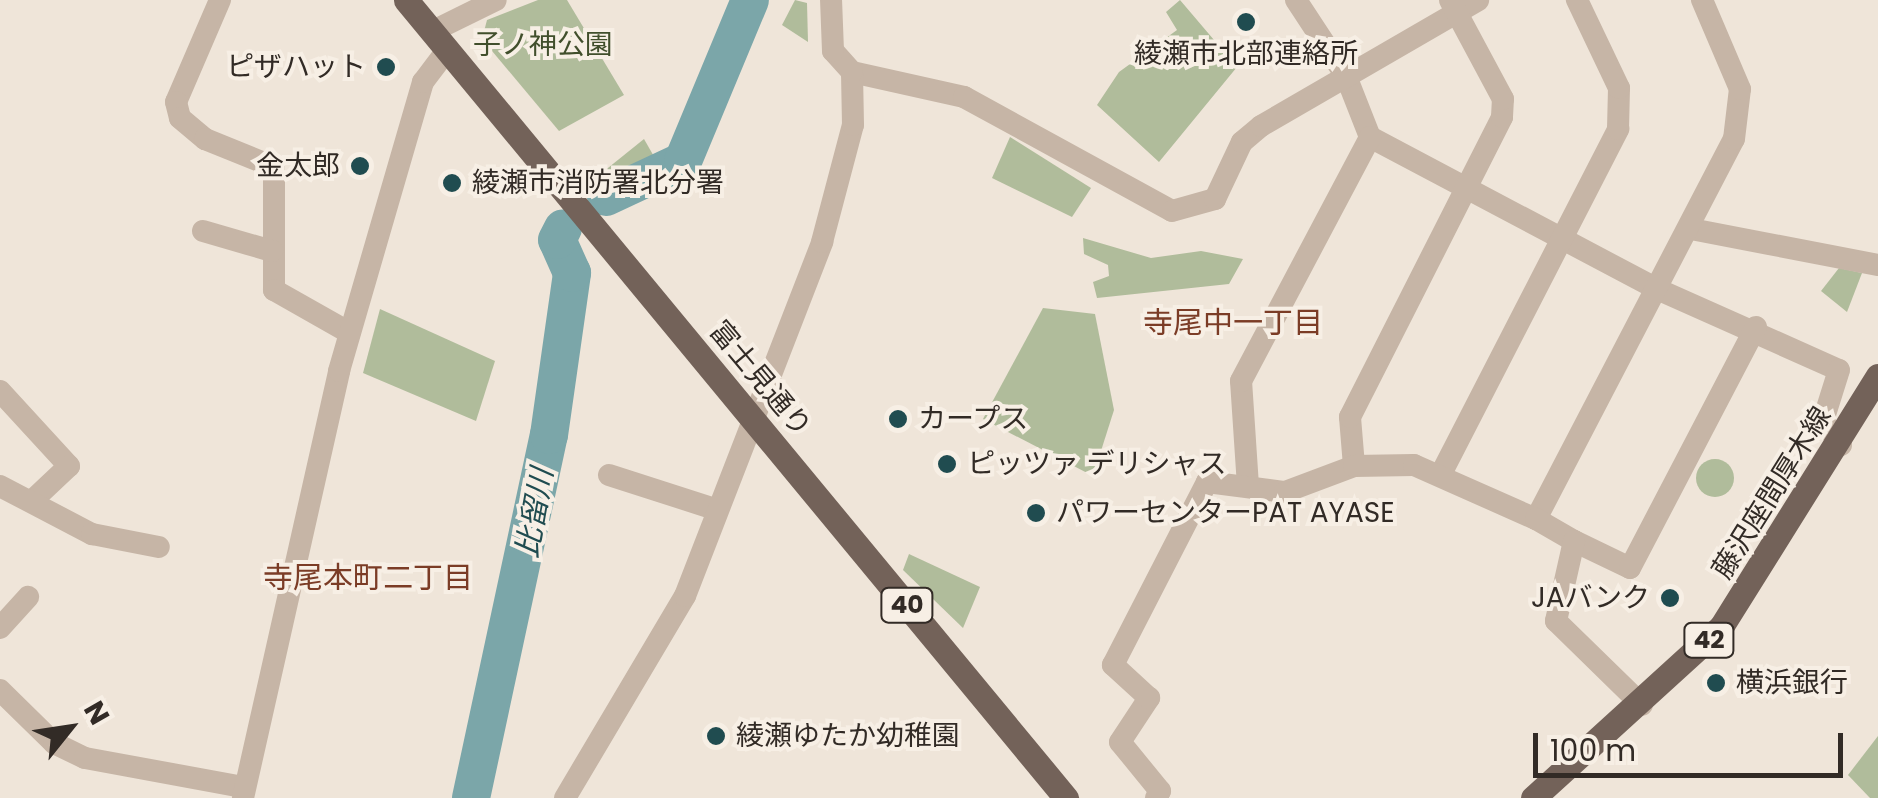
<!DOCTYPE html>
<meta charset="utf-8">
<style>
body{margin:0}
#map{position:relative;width:1878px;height:798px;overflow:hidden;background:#efe5d9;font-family:Poppins,"Noto Sans JP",sans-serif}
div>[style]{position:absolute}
.green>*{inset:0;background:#b0bc9b}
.round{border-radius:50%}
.river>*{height:38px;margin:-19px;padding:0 19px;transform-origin:19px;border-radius:19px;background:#7ba6a9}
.minor>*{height:22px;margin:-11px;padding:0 11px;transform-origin:11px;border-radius:11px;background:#c6b5a6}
.major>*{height:25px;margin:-12.5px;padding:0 12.5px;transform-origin:12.5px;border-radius:12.5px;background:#736259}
.dots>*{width:28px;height:28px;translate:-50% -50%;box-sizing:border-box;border:5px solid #f7efe5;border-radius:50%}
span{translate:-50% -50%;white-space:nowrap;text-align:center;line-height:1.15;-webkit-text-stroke:8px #f7efe5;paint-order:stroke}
.shield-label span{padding:2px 8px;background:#f7efe5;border:2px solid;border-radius:8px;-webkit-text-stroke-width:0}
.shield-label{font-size:25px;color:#322b26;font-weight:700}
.park-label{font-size:28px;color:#414f2c}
.poi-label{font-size:28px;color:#322b26}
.right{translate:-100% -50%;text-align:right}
.left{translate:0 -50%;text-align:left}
.street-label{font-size:28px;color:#322b26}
.neighbourhood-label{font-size:30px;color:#7b3c26}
.water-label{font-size:30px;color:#204c50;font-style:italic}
.north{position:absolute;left:20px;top:678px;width:100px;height:100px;-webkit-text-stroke:8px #f7efe5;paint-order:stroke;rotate:60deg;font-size:28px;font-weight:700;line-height:40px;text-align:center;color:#322b26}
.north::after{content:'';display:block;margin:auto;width:35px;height:45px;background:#322b26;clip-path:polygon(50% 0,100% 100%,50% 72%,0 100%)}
.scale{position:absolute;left:1533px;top:733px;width:310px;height:45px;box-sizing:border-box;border:5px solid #322b26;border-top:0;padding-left:12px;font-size:30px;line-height:35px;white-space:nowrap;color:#322b26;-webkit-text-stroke:8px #f7efe5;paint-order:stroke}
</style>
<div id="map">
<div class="green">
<i style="clip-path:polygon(538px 0,567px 0,624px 95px,559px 131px,482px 39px,487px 20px)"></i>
<i style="clip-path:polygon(795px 0,807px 3px,808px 42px,782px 25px)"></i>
<i style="clip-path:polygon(1180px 0,1237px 67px,1159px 162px,1097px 105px,1119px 72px,1177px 30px,1166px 12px)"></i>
<i style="clip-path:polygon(1010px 137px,1091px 188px,1072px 217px,992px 178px)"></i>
<i style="clip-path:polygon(644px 139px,660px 167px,602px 199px,593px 180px)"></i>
<i style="clip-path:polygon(1083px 238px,1151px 258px,1201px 251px,1243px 259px,1229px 284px,1097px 298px,1093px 282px,1109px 276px,1108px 265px,1084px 254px)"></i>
<i style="clip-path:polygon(1839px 268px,1862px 273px,1847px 312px,1821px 291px)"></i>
<i style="clip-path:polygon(1043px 308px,1095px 314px,1114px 410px,1093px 476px,983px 419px)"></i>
<i style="clip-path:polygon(380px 309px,495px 361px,476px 421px,363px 373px)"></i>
<i class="round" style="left:1696px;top:459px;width:38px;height:38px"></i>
<i style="clip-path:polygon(909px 554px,980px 587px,963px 628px,903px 570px)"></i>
<i style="clip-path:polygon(1878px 736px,1878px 798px,1870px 798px,1848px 775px)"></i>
</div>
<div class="river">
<i style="left:606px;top:197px;width:85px;rotate:-25.1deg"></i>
<i style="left:683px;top:161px;width:174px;rotate:-67.4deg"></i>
<i style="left:471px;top:798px;width:371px;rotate:-77.9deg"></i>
<i style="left:549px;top:435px;width:164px;rotate:-81.9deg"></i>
<i style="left:572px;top:273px;width:36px;rotate:-114deg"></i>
<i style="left:557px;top:240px;width:13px;rotate:-63deg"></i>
</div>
<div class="minor">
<i style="left:220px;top:0;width:111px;rotate:113.3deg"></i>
<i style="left:176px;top:102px;width:16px;rotate:76deg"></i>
<i style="left:180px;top:118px;width:33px;rotate:40deg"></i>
<i style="left:205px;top:139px;width:74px;rotate:22.1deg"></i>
<i style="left:274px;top:167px;width:123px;rotate:90deg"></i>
<i style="left:274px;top:290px;width:87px;rotate:29.5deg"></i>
<i style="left:1296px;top:0;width:91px;rotate:56.7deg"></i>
<i style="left:1346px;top:76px;width:66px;rotate:68.5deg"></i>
<i style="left:1370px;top:137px;width:325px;rotate:27.9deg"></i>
<i style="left:1657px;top:289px;width:199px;rotate:24deg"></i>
<i style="left:1839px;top:370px;width:53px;rotate:107.4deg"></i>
<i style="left:1823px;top:421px;width:30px;rotate:53deg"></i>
<i style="left:431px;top:32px;width:72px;rotate:-26.2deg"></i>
<i style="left:852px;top:72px;width:115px;rotate:12.6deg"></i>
<i style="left:964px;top:97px;width:237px;rotate:28.7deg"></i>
<i style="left:1172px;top:211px;width:45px;rotate:-15.6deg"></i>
<i style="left:1215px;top:199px;width:63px;rotate:-64.7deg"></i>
<i style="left:1242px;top:142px;width:25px;rotate:-40deg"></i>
<i style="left:1261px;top:126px;width:251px;rotate:-30.1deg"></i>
<i style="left:1691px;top:229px;width:190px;rotate:10.9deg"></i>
<i style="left:203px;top:231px;width:72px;rotate:16.2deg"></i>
<i style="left:0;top:391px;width:102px;rotate:47.4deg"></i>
<i style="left:69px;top:466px;width:47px;rotate:136.7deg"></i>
<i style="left:1354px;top:466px;width:49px;rotate:-94.7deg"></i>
<i style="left:1350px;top:417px;width:336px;rotate:-63.1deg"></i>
<i style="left:1502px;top:117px;width:18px;rotate:-87deg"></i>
<i style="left:1503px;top:99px;width:112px;rotate:-118.2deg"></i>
<i style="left:1442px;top:472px;width:386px;rotate:-62.8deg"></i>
<i style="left:1618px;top:129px;width:41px;rotate:-88.6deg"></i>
<i style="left:1619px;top:88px;width:98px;rotate:-115.5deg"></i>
<i style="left:609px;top:475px;width:111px;rotate:17.8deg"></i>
<i style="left:0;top:486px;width:104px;rotate:27.6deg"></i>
<i style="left:92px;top:534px;width:68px;rotate:11deg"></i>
<i style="left:1248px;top:486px;width:105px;rotate:-93.8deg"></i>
<i style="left:1241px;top:381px;width:276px;rotate:-62.1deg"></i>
<i style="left:1536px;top:519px;width:428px;rotate:-62.5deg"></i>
<i style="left:1734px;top:139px;width:50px;rotate:-83.2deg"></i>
<i style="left:1740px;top:89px;width:97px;rotate:-113.1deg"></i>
<i style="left:1574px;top:541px;width:62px;rotate:25.7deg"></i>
<i style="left:1630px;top:568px;width:272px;rotate:-62.4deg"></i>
<i style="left:0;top:628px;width:42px;rotate:-47.9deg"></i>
<i style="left:0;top:690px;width:76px;rotate:44.5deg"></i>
<i style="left:54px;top:743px;width:34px;rotate:26deg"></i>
<i style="left:85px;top:758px;width:161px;rotate:10.4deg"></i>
<i style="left:243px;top:798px;width:438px;rotate:-77.3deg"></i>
<i style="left:339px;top:371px;width:301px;rotate:-73.8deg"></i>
<i style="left:423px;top:82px;width:40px;rotate:-53deg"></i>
<i style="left:565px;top:798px;width:235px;rotate:-59.3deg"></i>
<i style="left:685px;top:596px;width:380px;rotate:-68.8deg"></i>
<i style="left:822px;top:242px;width:121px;rotate:-75.2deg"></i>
<i style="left:853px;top:125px;width:53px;rotate:-91.1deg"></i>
<i style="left:852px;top:72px;width:28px;rotate:-132deg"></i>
<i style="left:833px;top:51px;width:51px;rotate:-92.2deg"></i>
<i style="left:1156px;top:798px;width:8px;rotate:-60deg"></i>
<i style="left:1160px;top:791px;width:63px;rotate:-129.2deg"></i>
<i style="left:1120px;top:742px;width:53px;rotate:-56.6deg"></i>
<i style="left:1149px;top:698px;width:49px;rotate:-137.5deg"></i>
<i style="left:1113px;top:665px;width:206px;rotate:-62.8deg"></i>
<i style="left:1207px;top:482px;width:79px;rotate:7.3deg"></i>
<i style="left:1285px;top:492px;width:74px;rotate:-20.6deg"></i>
<i style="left:1354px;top:466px;width:60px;rotate:-1deg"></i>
<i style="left:1414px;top:465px;width:133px;rotate:23.9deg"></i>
<i style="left:1536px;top:519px;width:44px;rotate:30.1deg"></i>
<i style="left:1574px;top:541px;width:82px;rotate:102.7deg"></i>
<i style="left:1556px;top:621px;width:120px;rotate:44.3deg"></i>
</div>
<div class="major">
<i style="left:406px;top:0;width:1036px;rotate:50.41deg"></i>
<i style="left:1533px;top:798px;width:254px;rotate:-42.3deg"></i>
<i style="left:1721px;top:627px;width:296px;rotate:-58deg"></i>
</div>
<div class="dots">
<i style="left:1246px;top:22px;background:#204c50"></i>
<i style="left:386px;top:67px;background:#204c50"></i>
<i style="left:360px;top:166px;background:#204c50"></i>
<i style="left:452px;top:183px;background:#204c50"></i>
<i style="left:898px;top:419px;background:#204c50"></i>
<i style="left:947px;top:464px;background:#204c50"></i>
<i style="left:1036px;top:513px;background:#204c50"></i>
<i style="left:1670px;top:598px;background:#204c50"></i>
<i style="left:1716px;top:683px;background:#204c50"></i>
<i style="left:716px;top:736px;background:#204c50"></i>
</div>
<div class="shield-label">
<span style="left:907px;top:605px">40</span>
<span style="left:1709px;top:640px">42</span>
</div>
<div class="park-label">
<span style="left:543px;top:45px">子ノ神公園</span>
</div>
<div class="poi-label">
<span style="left:1246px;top:54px">綾瀬市北部連絡所</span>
<span class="right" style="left:366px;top:67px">ピザハット</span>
<span class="right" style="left:340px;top:166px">金太郎</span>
<span class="left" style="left:472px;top:183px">綾瀬市消防署北分署</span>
<span class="left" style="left:918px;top:419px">カープス</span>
<span class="left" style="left:967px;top:464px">ピッツァ デリシャス</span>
<span class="left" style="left:1056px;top:513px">パワーセンターPAT AYASE</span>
<span class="right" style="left:1650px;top:598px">JAバンク</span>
<span class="left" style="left:1736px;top:683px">横浜銀行</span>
<span class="left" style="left:736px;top:736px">綾瀬ゆたか幼稚園</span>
</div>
<div class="street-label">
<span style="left:760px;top:379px;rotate:50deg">富士見通り</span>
<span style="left:1772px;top:493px;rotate:-58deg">藤沢座間厚木線</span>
</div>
<div class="neighbourhood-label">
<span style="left:1233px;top:323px">寺尾中一丁目</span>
<span style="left:368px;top:578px">寺尾本町二丁目</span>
</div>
<div class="water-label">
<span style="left:535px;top:513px;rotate:-80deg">比留川</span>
</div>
<div class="north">N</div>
<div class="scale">100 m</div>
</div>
